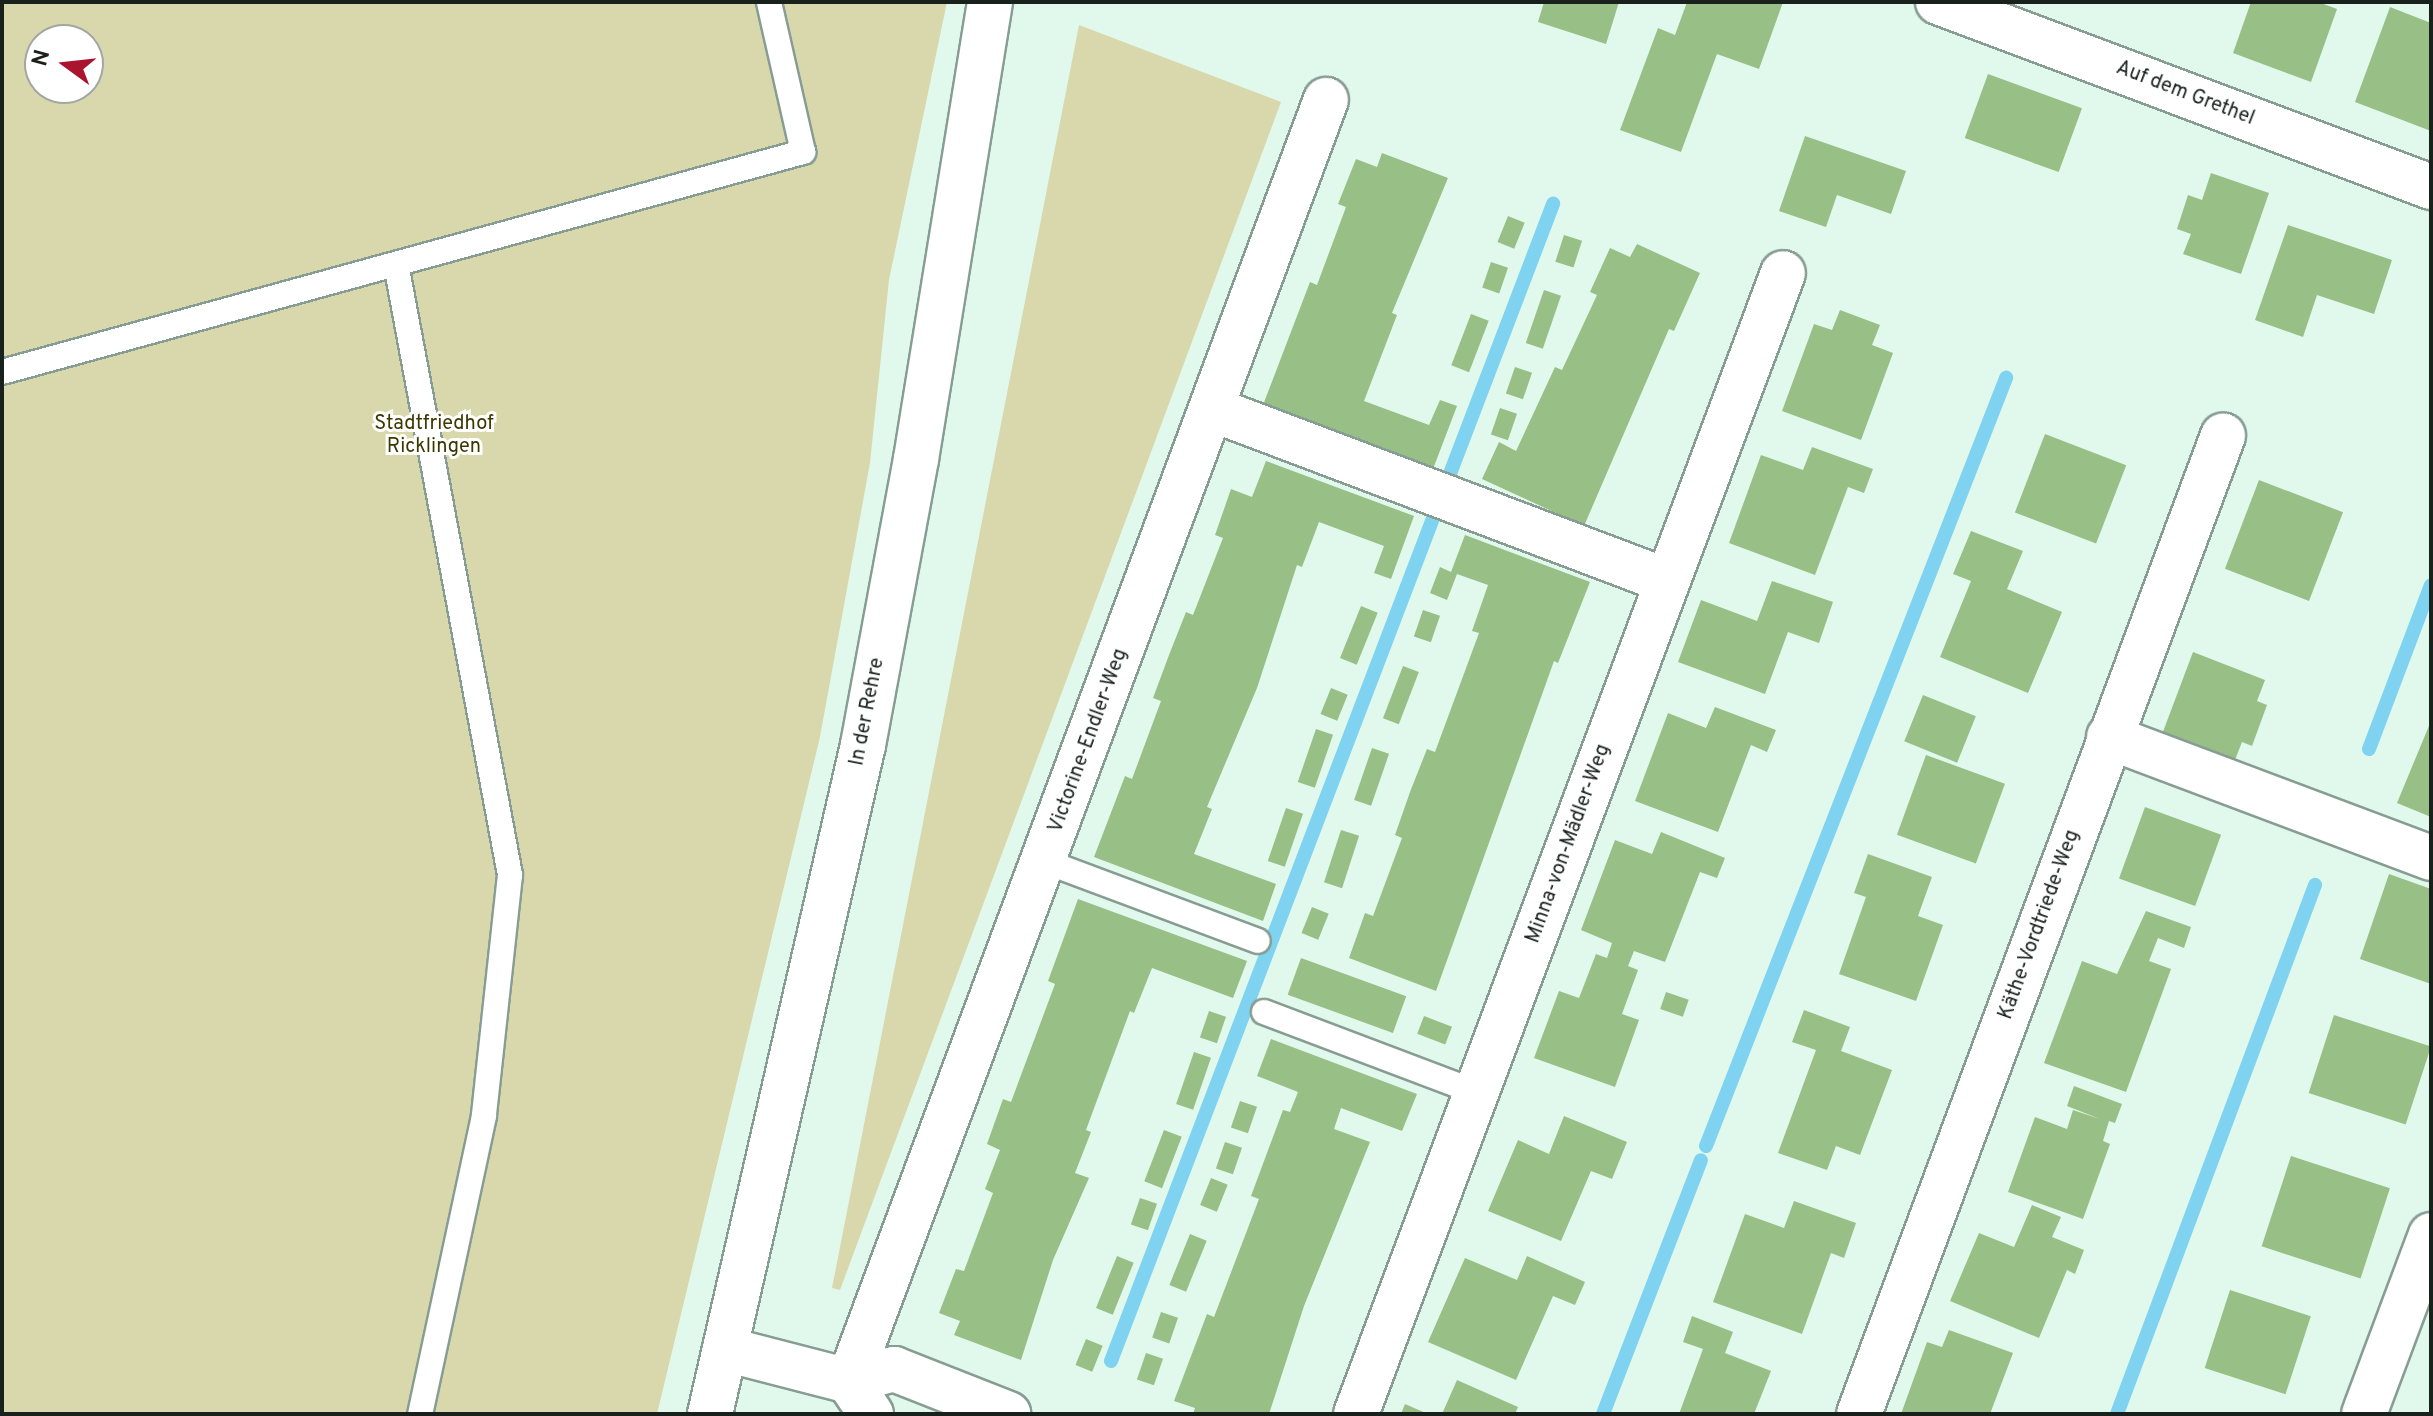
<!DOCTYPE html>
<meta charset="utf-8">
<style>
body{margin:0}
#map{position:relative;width:2433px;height:1416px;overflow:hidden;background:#e1f9ed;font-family:Overpass,sans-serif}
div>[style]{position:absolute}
.green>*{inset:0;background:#d9d8ac}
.stream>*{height:14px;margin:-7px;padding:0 7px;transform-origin:7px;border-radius:7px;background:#7fd3f0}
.building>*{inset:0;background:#98bf85;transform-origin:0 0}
.roads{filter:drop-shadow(2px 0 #879d93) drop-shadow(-2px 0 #879d93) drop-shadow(0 2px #879d93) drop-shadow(0 -2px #879d93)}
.lane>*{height:24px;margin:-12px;padding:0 12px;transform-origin:12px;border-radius:12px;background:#fff}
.street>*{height:44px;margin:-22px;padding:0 22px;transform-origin:22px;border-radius:22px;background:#fff}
.secondary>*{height:44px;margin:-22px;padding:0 22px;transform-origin:22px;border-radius:22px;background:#fff}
span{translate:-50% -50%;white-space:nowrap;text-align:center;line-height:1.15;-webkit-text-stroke:6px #fff;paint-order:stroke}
.street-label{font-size:20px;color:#19211d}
.park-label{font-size:20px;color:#3b3800}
.frame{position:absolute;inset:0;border:4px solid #19211d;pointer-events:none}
.north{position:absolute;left:24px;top:24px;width:80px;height:80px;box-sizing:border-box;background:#fff;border:2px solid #a3a6a5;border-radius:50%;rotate:285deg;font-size:22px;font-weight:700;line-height:32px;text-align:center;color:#19211d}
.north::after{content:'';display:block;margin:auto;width:28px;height:36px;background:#aa142f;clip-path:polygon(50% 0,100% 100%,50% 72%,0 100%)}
</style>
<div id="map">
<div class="green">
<i style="clip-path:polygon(evenodd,2px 2px,947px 2px,889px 280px,870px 463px,820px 737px,657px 1414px,2px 1414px,2px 2px,40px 40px,88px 40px,88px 88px,40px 88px,40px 40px)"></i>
<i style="clip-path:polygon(1079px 25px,1281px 102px,840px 1290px,832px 1288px)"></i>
</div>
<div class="stream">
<i style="left:2369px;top:749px;width:175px;rotate:-69.3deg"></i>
<i style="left:1706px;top:1146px;width:825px;rotate:-68.66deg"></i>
<i style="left:1111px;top:1361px;width:1239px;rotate:-69.09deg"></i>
<i style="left:1603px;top:1414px;width:272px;rotate:-68.9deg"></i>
<i style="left:2117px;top:1414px;width:565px;rotate:-69.48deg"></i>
</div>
<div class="building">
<i style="clip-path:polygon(1544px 2px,1619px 2px,1606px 44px,1538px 22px)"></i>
<i style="clip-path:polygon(1687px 2px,1783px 2px,1759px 69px,1717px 54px,1681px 152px,1620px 130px,1658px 28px,1675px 35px)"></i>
<i style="clip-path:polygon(2251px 2px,2318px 2px,2337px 9px,2311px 82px,2233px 53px)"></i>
<i style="clip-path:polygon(2390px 7px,2431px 23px,2431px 131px,2355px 102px)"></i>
<i style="left:1988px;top:74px;width:100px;height:68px;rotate:20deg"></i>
<i style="clip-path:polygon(1805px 136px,1906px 171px,1891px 214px,1837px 195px,1826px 227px,1779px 211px)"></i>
<i style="clip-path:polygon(1382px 153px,1448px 178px,1392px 313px,1397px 315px,1364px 401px,1429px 425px,1440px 400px,1457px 406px,1433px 469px,1263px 405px,1310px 282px,1317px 285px,1346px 207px,1338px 204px,1356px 159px,1377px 167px)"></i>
<i style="clip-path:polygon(2211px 173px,2269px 193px,2241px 274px,2183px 254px,2191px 234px,2177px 229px,2188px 195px,2202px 200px)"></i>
<i style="left:1508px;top:216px;width:18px;height:28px;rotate:22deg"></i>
<i style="clip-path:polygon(2288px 225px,2392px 260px,2374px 314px,2317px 295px,2303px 337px,2255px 320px)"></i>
<i style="left:1564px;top:235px;width:19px;height:28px;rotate:18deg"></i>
<i style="clip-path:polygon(1637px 244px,1700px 273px,1674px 331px,1669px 329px,1584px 526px,1482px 479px,1499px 442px,1516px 451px,1555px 367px,1562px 370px,1597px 295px,1590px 292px,1610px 248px,1630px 257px)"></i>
<i style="left:1491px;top:262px;width:18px;height:27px;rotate:19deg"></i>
<i style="left:1544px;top:290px;width:18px;height:56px;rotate:19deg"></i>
<i style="clip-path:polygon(1840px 310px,1880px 325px,1872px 345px,1893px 353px,1861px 440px,1782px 411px,1814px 324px,1832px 330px)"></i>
<i style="left:1471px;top:314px;width:19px;height:55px;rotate:21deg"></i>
<i style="left:1515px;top:367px;width:18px;height:28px;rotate:19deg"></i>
<i style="left:1500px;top:408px;width:18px;height:28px;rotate:19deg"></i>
<i style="left:2045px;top:434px;width:87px;height:84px;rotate:21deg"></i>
<i style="clip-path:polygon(1812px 447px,1873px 469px,1864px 493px,1848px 487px,1815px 575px,1729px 543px,1761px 455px,1803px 470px)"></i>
<i style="clip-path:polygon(1266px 461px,1414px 516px,1391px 579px,1374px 573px,1384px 546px,1319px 522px,1302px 567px,1297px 565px,1257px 688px,1207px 807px,1212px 809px,1194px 854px,1276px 884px,1263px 921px,1094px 857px,1125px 776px,1132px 779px,1161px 701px,1153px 698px,1169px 655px,1186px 612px,1193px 615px,1223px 538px,1215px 535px,1231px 489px,1252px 497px)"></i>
<i style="left:2259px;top:480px;width:90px;height:95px;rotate:21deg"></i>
<i style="clip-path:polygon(1971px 531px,2023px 551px,2007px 589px,2062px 612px,2028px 693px,1940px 657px,1971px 581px,1953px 574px)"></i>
<i style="clip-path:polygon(1465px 535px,1590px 582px,1558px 663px,1554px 661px,1436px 991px,1349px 958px,1365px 913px,1373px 916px,1402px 838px,1395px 835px,1410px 792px,1427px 749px,1435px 752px,1479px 633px,1472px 631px,1488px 585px,1457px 574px,1447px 600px,1430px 593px,1440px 567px,1451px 572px)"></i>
<i style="clip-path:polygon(1772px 581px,1833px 602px,1819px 643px,1788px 632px,1765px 694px,1678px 662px,1701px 600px,1757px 621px)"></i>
<i style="left:1361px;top:606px;width:18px;height:56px;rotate:22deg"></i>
<i style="left:1423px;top:610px;width:18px;height:28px;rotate:19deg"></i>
<i style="clip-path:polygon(2193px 652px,2265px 680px,2257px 701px,2267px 705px,2252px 746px,2242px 742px,2233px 765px,2161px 737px)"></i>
<i style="left:1403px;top:666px;width:17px;height:56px;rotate:21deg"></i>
<i style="left:1331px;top:688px;width:18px;height:28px;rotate:22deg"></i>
<i style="left:1923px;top:695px;width:57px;height:50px;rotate:22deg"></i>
<i style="clip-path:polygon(1715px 707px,1776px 730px,1767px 752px,1751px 745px,1718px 832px,1635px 801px,1668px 713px,1706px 728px)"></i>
<i style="clip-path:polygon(2431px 721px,2431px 817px,2397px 803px)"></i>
<i style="left:1316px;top:729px;width:18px;height:56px;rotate:19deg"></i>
<i style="left:1372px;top:748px;width:18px;height:55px;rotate:19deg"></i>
<i style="left:1926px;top:755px;width:84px;height:85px;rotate:20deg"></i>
<i style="left:2145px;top:807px;width:81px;height:76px;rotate:20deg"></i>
<i style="left:1286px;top:808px;width:18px;height:56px;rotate:19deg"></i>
<i style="left:1341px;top:830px;width:19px;height:55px;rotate:18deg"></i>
<i style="clip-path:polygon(1661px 832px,1725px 858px,1717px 878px,1700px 872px,1665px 962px,1634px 951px,1628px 966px,1638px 970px,1622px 1014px,1639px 1020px,1615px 1087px,1534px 1058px,1559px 991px,1579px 998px,1596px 954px,1607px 958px,1612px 943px,1581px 930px,1615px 840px,1652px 854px)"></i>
<i style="clip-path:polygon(1868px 854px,1932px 877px,1918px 916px,1943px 925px,1916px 1001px,1839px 974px,1866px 897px,1854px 893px)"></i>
<i style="clip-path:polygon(2389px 874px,2431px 889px,2431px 984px,2360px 959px)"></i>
<i style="clip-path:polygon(1078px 899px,1247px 961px,1233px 998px,1152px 968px,1134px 1013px,1130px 1011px,1086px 1130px,1091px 1132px,1075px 1173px,1089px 1178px,1053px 1260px,1021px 1360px,954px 1335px,960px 1321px,939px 1313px,956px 1269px,964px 1271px,993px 1193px,985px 1189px,1000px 1150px,987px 1144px,1003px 1099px,1011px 1102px,1055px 984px,1048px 981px)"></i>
<i style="left:1312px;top:907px;width:18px;height:28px;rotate:22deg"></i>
<i style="clip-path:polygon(2146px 911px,2191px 927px,2184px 948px,2158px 938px,2149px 961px,2171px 969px,2126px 1092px,2044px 1063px,2082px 961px,2117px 974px)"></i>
<i style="left:1301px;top:958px;width:112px;height:39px;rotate:20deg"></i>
<i style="left:1666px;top:992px;width:24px;height:18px;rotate:19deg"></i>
<i style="clip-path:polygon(1804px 1010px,1850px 1027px,1841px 1051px,1892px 1070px,1860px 1155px,1836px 1146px,1827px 1170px,1778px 1153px,1816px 1050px,1792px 1042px)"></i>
<i style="left:1209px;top:1011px;width:18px;height:28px;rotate:19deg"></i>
<i style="left:2334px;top:1015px;width:102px;height:82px;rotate:18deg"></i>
<i style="left:1424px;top:1016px;width:30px;height:19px;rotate:21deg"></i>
<i style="clip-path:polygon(1271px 1039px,1417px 1094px,1402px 1131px,1341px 1108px,1334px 1129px,1370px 1142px,1304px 1306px,1269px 1414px,1193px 1414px,1195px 1408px,1174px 1401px,1207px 1314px,1214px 1317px,1259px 1199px,1251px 1196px,1283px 1110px,1290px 1112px,1298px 1092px,1257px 1076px)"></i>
<i style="left:1194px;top:1052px;width:18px;height:55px;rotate:19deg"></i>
<i style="clip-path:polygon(2074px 1086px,2122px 1104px,2115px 1123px,2109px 1121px,2103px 1141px,2110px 1144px,2083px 1219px,2008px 1192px,2035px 1117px,2067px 1129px,2073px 1110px,2100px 1119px,2067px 1106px)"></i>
<i style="left:1240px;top:1101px;width:18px;height:28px;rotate:19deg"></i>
<i style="clip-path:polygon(1564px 1116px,1627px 1142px,1612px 1179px,1591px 1171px,1561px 1241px,1488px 1211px,1518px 1140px,1549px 1154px)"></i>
<i style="left:1164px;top:1130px;width:19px;height:55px;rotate:21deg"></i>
<i style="left:1225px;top:1142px;width:18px;height:28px;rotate:19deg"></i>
<i style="left:2291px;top:1156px;width:104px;height:95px;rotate:18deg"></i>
<i style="left:1211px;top:1178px;width:18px;height:29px;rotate:22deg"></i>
<i style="left:1140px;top:1198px;width:18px;height:28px;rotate:19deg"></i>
<i style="clip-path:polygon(1794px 1201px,1856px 1223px,1844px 1258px,1831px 1253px,1802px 1334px,1713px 1302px,1745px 1214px,1784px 1228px)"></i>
<i style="clip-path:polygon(2032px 1205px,2061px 1217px,2052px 1237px,2084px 1250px,2075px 1274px,2067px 1270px,2039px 1338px,1950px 1301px,1979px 1233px,2014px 1247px)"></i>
<i style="left:1190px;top:1234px;width:18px;height:55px;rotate:22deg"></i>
<i style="left:1117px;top:1256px;width:18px;height:56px;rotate:22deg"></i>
<i style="clip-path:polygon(1527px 1256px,1585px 1282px,1575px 1305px,1553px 1296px,1516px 1380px,1428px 1342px,1465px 1258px,1517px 1280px)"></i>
<i style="left:2230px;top:1290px;width:85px;height:82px;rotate:18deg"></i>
<i style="left:1161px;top:1312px;width:18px;height:27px;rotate:19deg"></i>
<i style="clip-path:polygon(1692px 1316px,1733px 1332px,1725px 1353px,1771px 1371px,1754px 1414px,1679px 1414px,1703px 1349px,1683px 1342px)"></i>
<i style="clip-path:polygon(1949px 1330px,2013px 1353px,1990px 1414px,1901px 1414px,1927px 1342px,1942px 1347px)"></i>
<i style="left:1086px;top:1339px;width:18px;height:28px;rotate:22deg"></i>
<i style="left:1146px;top:1353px;width:18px;height:28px;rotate:19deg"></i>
<i style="clip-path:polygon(1457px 1380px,1518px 1407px,1515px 1414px,1442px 1414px)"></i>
<i style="clip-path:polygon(1405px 1404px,1428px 1414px,1401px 1414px)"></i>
</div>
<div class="roads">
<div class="lane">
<i style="left:396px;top:264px;width:622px;rotate:79.43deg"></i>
<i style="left:510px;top:875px;width:242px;rotate:96.2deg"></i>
<i style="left:484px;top:1116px;width:305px;rotate:102.1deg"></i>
<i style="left:2px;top:372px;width:831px;rotate:-15.36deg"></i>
<i style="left:803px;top:152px;width:154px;rotate:-102.8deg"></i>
<i style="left:1044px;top:861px;width:228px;rotate:20.5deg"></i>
<i style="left:1264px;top:1012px;width:229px;rotate:20.7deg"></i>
</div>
<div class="street">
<i style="left:1938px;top:2px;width:527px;rotate:20.57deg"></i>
<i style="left:1212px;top:409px;width:485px;rotate:20.7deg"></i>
<i style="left:2109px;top:737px;width:344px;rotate:20.6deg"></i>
<i style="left:725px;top:1349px;width:128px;rotate:14.5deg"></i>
<i style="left:849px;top:1381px;width:1367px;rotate:-69.58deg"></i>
<i style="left:871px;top:1414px;width:40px;rotate:-124deg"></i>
<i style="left:849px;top:1381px;width:47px;rotate:-14.9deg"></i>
<i style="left:894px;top:1369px;width:123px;rotate:21.5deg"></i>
<i style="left:1356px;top:1414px;width:1218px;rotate:-69.48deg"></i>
<i style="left:1859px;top:1414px;width:1044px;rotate:-69.59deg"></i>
<i style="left:2364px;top:1414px;width:191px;rotate:-69.5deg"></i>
</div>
<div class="secondary">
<i style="left:710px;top:1414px;width:686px;rotate:-77.12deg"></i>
<i style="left:863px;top:745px;width:291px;rotate:-79.5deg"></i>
<i style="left:916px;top:459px;width:463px;rotate:-80.8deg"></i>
</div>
</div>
<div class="street-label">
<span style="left:2185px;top:94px;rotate:21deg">Auf dem Grethel</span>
<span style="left:868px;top:712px;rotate:-79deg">In der Rehre</span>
<span style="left:1089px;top:741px;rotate:-70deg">Victorine-Endler-Weg</span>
<span style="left:1569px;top:844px;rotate:-70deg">Minna-von-Mädler-Weg</span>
<span style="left:2040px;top:925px;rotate:-70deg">Käthe-Vordtriede-Weg</span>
</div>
<div class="park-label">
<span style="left:434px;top:436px">Stadtfriedhof<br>Ricklingen</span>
</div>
<div class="frame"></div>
<div class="north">N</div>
</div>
